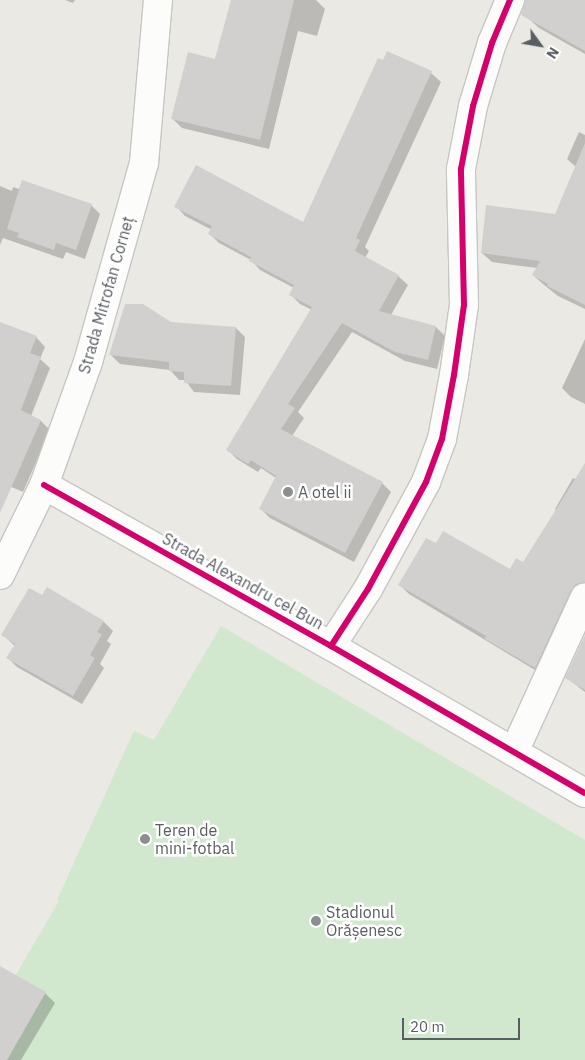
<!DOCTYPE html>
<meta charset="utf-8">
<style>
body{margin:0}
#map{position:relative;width:585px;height:1060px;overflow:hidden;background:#eae9e4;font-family:"IBM Plex Sans",sans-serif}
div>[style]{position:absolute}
.green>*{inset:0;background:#d1e7ce}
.shadow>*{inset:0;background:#0003}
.building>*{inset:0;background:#d2d0ce}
.roads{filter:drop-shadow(1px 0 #c6c6c4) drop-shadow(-1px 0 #c6c6c4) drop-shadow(0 1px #c6c6c4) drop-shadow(0 -1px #c6c6c4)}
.minor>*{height:28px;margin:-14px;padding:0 14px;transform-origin:14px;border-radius:14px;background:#fcfcfb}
.cycleway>*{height:6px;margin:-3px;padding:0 3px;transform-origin:3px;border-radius:3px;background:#d6006c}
.dots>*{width:14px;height:14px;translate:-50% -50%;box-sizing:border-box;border:2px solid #fff;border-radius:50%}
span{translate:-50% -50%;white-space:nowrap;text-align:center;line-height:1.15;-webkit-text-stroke:5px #fff;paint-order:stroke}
.street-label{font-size:16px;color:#595e62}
.poi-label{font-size:16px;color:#595e62}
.left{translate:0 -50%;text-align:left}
.north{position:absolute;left:515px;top:20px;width:50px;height:50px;-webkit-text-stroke:4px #fff;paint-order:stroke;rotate:122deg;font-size:14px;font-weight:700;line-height:20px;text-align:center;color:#595e62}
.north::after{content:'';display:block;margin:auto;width:18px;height:22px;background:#595e62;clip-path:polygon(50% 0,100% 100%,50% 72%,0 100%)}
.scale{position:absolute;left:402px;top:1018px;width:118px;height:22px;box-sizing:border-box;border:2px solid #595e62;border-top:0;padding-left:6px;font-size:15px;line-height:18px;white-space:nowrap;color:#595e62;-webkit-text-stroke:4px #fff;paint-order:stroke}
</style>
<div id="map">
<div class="green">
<i style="clip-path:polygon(221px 626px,585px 840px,585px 1060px,0 1060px,0 1002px,59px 901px,57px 900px,134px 731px,154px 740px)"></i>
</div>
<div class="shadow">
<i style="clip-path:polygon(65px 0,75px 0,73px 3px)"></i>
<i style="clip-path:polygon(232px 0,316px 0,325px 9px,317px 36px,298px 31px,269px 149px,182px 128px,173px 119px,215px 60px)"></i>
<i style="clip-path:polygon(540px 0,585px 0,585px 54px,539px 28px,529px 19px)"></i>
<i style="clip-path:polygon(388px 53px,431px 73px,441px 82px,365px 247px,369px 251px,365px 258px,398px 276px,408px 285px,391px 315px,436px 327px,445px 336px,437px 369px,405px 361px,352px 332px,298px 412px,304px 418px,292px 436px,382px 483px,391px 492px,354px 562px,270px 518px,260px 508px,276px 478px,261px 468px,258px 472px,237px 459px,228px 450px,312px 310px,300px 304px,290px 294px,294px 288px,260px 270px,251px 260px,219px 243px,210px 234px,212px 230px,185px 216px,176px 206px,303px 224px)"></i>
<i style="clip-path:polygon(579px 132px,585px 135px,585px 309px,558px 296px,543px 284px,533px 275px,537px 268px,492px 262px,482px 253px,556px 215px,576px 167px,567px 159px)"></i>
<i style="clip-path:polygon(22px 181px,91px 205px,100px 214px,85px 259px,66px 252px,63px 259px,3px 238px,0 245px,0 186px,12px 191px,13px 187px,19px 189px)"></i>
<i style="clip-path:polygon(0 323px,36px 337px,45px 347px,40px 359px,50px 368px,31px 416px,41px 421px,50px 430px,23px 492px,0 482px)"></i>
<i style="clip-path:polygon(236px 328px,245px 337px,240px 395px,194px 392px,185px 380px,179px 380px,170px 370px,120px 364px,111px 355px)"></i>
<i style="clip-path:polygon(585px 339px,585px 404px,571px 397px,562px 388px)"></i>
<i style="clip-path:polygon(573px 478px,585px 484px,585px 592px,545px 676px,409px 594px,400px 585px,436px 545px,510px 571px,524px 564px,557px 511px,555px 509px)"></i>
<i style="clip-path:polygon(42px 597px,104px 622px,113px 631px,107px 641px,111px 644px,100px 664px,104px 668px,82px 704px,17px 667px,8px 658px,15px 646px,3px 635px)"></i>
<i style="clip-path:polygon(585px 638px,585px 692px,567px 678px)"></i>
<i style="clip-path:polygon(0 974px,45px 993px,55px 1003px,21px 1060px,0 1060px)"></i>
</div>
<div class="building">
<i style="clip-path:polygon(231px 0,294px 0,260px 140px,171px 119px,188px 52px,215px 59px)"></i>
<i style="clip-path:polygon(525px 0,585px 0,585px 51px,521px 15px)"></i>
<i style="clip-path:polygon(387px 51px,432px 71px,356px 238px,360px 240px,355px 251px,399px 275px,379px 311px,436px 326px,428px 360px,395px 352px,342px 323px,288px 404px,295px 408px,281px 429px,383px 482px,345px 553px,259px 509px,276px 476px,251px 460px,248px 464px,226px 450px,312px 307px,289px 295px,294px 285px,249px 261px,251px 257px,208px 234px,212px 226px,174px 207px,196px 165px,303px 222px,378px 58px,383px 60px)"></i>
<i style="clip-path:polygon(585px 143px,585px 305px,547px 286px,548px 284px,532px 275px,540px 261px,481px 253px,486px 205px,555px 214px)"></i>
<i style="clip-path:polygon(22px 180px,92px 204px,76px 250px,56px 243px,54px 250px,17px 237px,19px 233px,7px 229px)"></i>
<i style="clip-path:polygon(125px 304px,143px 304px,171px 322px,236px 327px,231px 386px,184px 383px,184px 372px,169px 371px,169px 362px,109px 355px)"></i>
<i style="clip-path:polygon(0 322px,37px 336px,30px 353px,41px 357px,21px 410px,41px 420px,0 513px)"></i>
<i style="clip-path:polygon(585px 463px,585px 582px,576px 584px,571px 590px,535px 668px,485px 639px,486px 636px,398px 585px,426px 538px,436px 543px,443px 531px,510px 569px,516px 558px,523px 562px)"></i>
<i style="clip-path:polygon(47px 587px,104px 621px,97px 632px,102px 634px,90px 655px,95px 658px,73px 696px,6px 658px,15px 644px,1px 635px,29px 588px,42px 595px)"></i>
<i style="clip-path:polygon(585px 635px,585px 690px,565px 678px)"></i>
<i style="clip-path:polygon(0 966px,46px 992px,7px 1060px,0 1060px)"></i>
</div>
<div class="roads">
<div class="minor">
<i style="left:44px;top:485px;width:329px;rotate:29.3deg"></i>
<i style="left:331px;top:646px;width:293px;rotate:30.1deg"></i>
<i style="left:0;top:575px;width:100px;rotate:-63.9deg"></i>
<i style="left:44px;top:485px;width:131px;rotate:-70.3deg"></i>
<i style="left:88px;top:362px;width:207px;rotate:-74.3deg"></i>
<i style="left:144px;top:163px;width:164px;rotate:-85.1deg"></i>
<i style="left:331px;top:646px;width:68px;rotate:-57deg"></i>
<i style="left:368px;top:589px;width:122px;rotate:-61.5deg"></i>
<i style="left:426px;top:482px;width:46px;rotate:-69.6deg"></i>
<i style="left:442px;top:439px;width:65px;rotate:-79.4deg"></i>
<i style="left:454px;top:375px;width:71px;rotate:-81.9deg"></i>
<i style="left:464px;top:305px;width:136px;rotate:-91.3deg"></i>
<i style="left:461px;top:169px;width:64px;rotate:-79.2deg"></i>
<i style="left:473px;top:106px;width:66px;rotate:-73.2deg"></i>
<i style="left:492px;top:43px;width:47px;rotate:-67.3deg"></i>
<i style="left:514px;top:752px;width:170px;rotate:-65.4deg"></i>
</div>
</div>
<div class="cycleway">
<i style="left:44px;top:485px;width:329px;rotate:29.3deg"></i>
<i style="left:331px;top:646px;width:293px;rotate:30.1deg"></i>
<i style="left:331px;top:646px;width:68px;rotate:-57deg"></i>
<i style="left:368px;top:589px;width:122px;rotate:-61.5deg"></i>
<i style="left:426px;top:482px;width:46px;rotate:-69.6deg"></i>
<i style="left:442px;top:439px;width:65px;rotate:-79.4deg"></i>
<i style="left:454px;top:375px;width:71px;rotate:-81.9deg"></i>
<i style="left:464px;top:305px;width:136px;rotate:-91.3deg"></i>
<i style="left:461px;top:169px;width:64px;rotate:-79.2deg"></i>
<i style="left:473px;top:106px;width:66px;rotate:-73.2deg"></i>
<i style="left:492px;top:43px;width:47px;rotate:-67.3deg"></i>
</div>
<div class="dots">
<i style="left:288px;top:492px;background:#8c8f90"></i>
<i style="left:145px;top:839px;background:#8c8f90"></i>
<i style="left:316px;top:921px;background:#8c8f90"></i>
</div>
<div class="street-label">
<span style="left:106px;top:295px;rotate:-74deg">Strada Mitrofan Corneț</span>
<span style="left:243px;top:581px;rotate:29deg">Strada Alexandru cel Bun</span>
</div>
<div class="poi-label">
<span class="left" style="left:298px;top:492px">A otel ii</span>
<span class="left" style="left:155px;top:839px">Teren de<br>mini-fotbal</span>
<span class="left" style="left:326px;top:921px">Stadionul<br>Orășenesc</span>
</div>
<div class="north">N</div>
<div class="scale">20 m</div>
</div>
